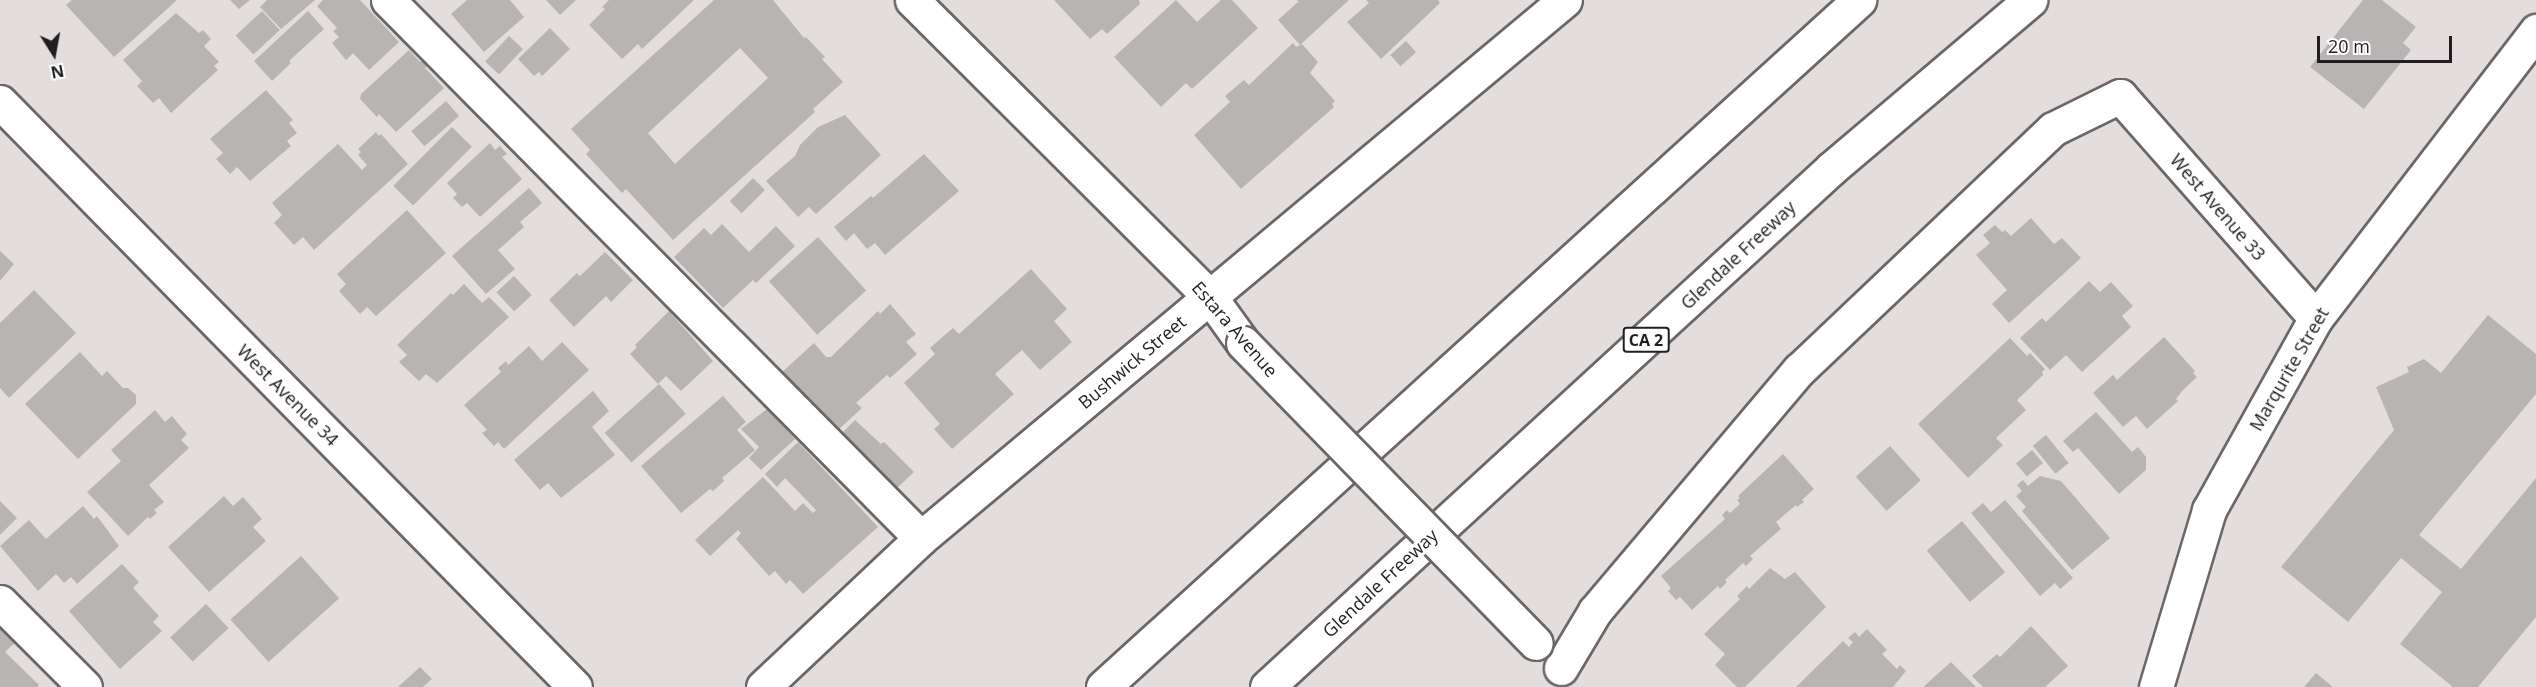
<!DOCTYPE html>
<style>
body{margin:0}
#map{position:relative;width:2536px;height:687px;overflow:hidden;background:#e3dedd;font-family:"Open Sans",sans-serif}
div>[style]{position:absolute}
.building>*{inset:0;background:#b8b4b3;transform-origin:0 0}
.roads{filter:drop-shadow(2px 0 #6b6766) drop-shadow(-2px 0 #6b6766) drop-shadow(0 2px #6b6766) drop-shadow(0 -2px #6b6766)}
.minor>*{height:33px;margin:-16.5px;padding:0 16.5px;transform-origin:16.5px;border-radius:16.5px;background:#fff}
.highway>*{height:33px;margin:-16.5px;padding:0 16.5px;transform-origin:16.5px;border-radius:16.5px;background:#fff}
.bridges{filter:drop-shadow(2px 0 #6b6766) drop-shadow(-2px 0 #6b6766) drop-shadow(0 2px #6b6766) drop-shadow(0 -2px #6b6766)}
.minor-bridge>*{height:33px;margin:-16.5px;padding:0 16.5px;transform-origin:16.5px;border-radius:16.5px;background:#fff}
span{translate:-50% -50%;white-space:nowrap;text-align:center;line-height:1.15;-webkit-text-stroke:6px #fff;paint-order:stroke}
.shield-label span{padding:2px 4px;background:#fff;border:2px solid;border-radius:4px;-webkit-text-stroke-width:0}
.shield-label{font-size:16px;color:#201e1e;font-weight:700}
.street-label{font-size:18px;color:#201e1e}
.north{position:absolute;left:24px;top:24px;width:60px;height:60px;-webkit-text-stroke:4px #fff;paint-order:stroke;rotate:169deg;font-size:16px;font-weight:700;line-height:24px;text-align:center;color:#201e1e}
.north::after{content:'';display:block;margin:auto;width:21px;height:27px;background:#201e1e;clip-path:polygon(50% 0,100% 100%,50% 72%,0 100%)}
.scale{position:absolute;left:2317px;top:36px;width:135px;height:27px;box-sizing:border-box;border:3px solid #201e1e;border-top:0;padding-left:8px;font-size:18px;line-height:21px;white-space:nowrap;color:#201e1e;-webkit-text-stroke:4px #fff;paint-order:stroke}
</style>
<div id="map">
<div class="building">
<i style="clip-path:polygon(72px 0,177px 0,114px 57px,66px 5px)"></i>
<i style="clip-path:polygon(230px 0,250px 0,239px 9px)"></i>
<i style="clip-path:polygon(267px 0,315px 0,281px 29px,260px 7px)"></i>
<i style="clip-path:polygon(323px 0,360px 0,399px 42px,369px 70px,353px 53px,346px 60px,332px 43px,339px 37px,333px 31px,337px 28px,317px 6px)"></i>
<i style="clip-path:polygon(467px 0,510px 0,524px 17px,484px 52px,451px 14px)"></i>
<i style="clip-path:polygon(546px 0,576px 0,560px 15px)"></i>
<i style="clip-path:polygon(609px 0,694px 0,642px 49px,638px 44px,622px 59px,589px 25px,605px 9px,602px 7px)"></i>
<i style="clip-path:polygon(evenodd,714px 0,773px 0,804px 38px,806px 37px,825px 57px,822px 59px,843px 82px,813px 109px,815px 112px,673px 240px,626px 189px,622px 193px,586px 154px,590px 150px,571px 129px,714px 0,740px 48px,768px 78px,675px 164px,648px 133px,740px 48px)"></i>
<i style="clip-path:polygon(1054px 0,1139px 0,1140px 4px,1107px 34px,1102px 29px,1090px 39px)"></i>
<i style="clip-path:polygon(1176px 0,1197px 22px,1221px 0,1232px 0,1258px 28px,1192px 89px,1186px 83px,1161px 107px,1114px 57px)"></i>
<i style="clip-path:polygon(1297px 0,1349px 0,1300px 45px,1278px 20px,1298px 2px)"></i>
<i style="clip-path:polygon(1366px 0,1438px 0,1440px 3px,1381px 59px,1347px 22px,1369px 3px)"></i>
<i style="clip-path:polygon(2363px 0,2382px 0,2416px 27px,2403px 43px,2411px 50px,2364px 109px,2310px 67px)"></i>
<i style="left:262px;top:11px;width:26px;height:36px;rotate:47deg"></i>
<i style="clip-path:polygon(308px 11px,324px 29px,289px 61px,291px 63px,272px 81px,254px 61px)"></i>
<i style="clip-path:polygon(176px 13px,199px 33px,203px 30px,211px 39px,204px 46px,219px 62px,214px 66px,218px 70px,171px 113px,159px 98px,153px 103px,137px 86px,142px 81px,123px 60px)"></i>
<i style="clip-path:polygon(550px 28px,570px 49px,542px 76px,539px 72px,534px 76px,518px 59px)"></i>
<i style="left:509px;top:36px;width:19px;height:35px;rotate:43deg"></i>
<i style="left:1406px;top:41px;width:15px;height:21px;rotate:48deg"></i>
<i style="clip-path:polygon(1293px 43px,1296px 47px,1302px 44px,1318px 62px,1310px 73px,1335px 101px,1332px 104px,1334px 107px,1241px 189px,1194px 135px,1230px 102px,1225px 96px,1244px 80px,1249px 85px)"></i>
<i style="clip-path:polygon(409px 50px,420px 62px,423px 60px,428px 66px,425px 68px,444px 88px,396px 132px,379px 114px,377px 117px,360px 99px,361px 94px)"></i>
<i style="clip-path:polygon(266px 90px,293px 120px,289px 123px,297px 133px,287px 141px,291px 146px,250px 181px,237px 167px,230px 174px,216px 159px,223px 153px,210px 139px)"></i>
<i style="left:446px;top:101px;width:20px;height:46px;rotate:49deg"></i>
<i style="clip-path:polygon(845px 115px,881px 155px,816px 214px,809px 207px,798px 217px,766px 181px,795px 156px,800px 145px,818px 127px)"></i>
<i style="left:452px;top:127px;width:28px;height:83px;rotate:45deg"></i>
<i style="clip-path:polygon(376px 132px,379px 136px,381px 134px,408px 164px,314px 250px,303px 237px,294px 245px,274px 223px,282px 215px,272px 203px,338px 144px,362px 170px,367px 165px,358px 155px,361px 152px,358px 149px)"></i>
<i style="clip-path:polygon(490px 143px,495px 150px,500px 146px,507px 154px,502px 157px,522px 179px,480px 217px,467px 203px,462px 207px,453px 198px,457px 194px,447px 183px)"></i>
<i style="clip-path:polygon(924px 154px,959px 191px,885px 255px,875px 243px,867px 249px,854px 233px,846px 241px,834px 227px,871px 196px,873px 198px)"></i>
<i style="left:753px;top:178px;width:17px;height:33px;rotate:45deg"></i>
<i style="clip-path:polygon(529px 188px,542px 203px,520px 222px,524px 227px,498px 250px,515px 269px,486px 294px,452px 256px)"></i>
<i style="clip-path:polygon(407px 210px,446px 253px,376px 316px,367px 307px,360px 314px,339px 291px,346px 284px,337px 274px)"></i>
<i style="clip-path:polygon(2031px 218px,2054px 244px,2062px 238px,2081px 258px,2009px 323px,1992px 304px,2007px 290px,1976px 255px,1990px 243px,1983px 235px,1995px 225px,2002px 232px,2005px 230px,2011px 236px)"></i>
<i style="clip-path:polygon(722px 224px,749px 252px,776px 226px,795px 246px,756px 283px,753px 280px,723px 308px,674px 257px,704px 228px,711px 235px)"></i>
<i style="left:818px;top:237px;width:72px;height:66px;rotate:48deg"></i>
<i style="clip-path:polygon(0 251px,14px 264px,0 281px)"></i>
<i style="clip-path:polygon(605px 252px,633px 280px,611px 302px,606px 296px,574px 327px,549px 300px,577px 273px,580px 276px)"></i>
<i style="clip-path:polygon(1031px 269px,1067px 309px,1054px 321px,1072px 342px,1040px 370px,1022px 350px,995px 374px,1014px 394px,952px 449px,934px 429px,940px 424px,904px 383px,935px 354px,930px 348px,953px 328px,959px 334px)"></i>
<i style="left:514px;top:276px;width:26px;height:24px;rotate:47deg"></i>
<i style="clip-path:polygon(2089px 281px,2100px 292px,2111px 282px,2133px 306px,2122px 316px,2131px 327px,2082px 372px,2066px 355px,2050px 370px,2020px 338px,2042px 318px,2046px 322px)"></i>
<i style="clip-path:polygon(464px 284px,482px 303px,489px 297px,509px 317px,437px 383px,426px 374px,419px 381px,399px 362px,407px 355px,397px 345px,451px 293px,453px 295px)"></i>
<i style="clip-path:polygon(34px 290px,76px 333px,9px 398px,0 388px,0 323px)"></i>
<i style="clip-path:polygon(890px 304px,916px 334px,906px 342px,917px 354px,890px 378px,887px 375px,856px 403px,862px 408px,837px 431px,810px 401px,806px 404px,780px 374px,814px 343px,826px 357px,831px 357px,878px 311px,880px 314px)"></i>
<i style="clip-path:polygon(669px 311px,713px 361px,681px 391px,666px 376px,658px 384px,630px 354px,637px 347px,635px 345px)"></i>
<i style="clip-path:polygon(2488px 315px,2536px 354px,2536px 394px,2419px 535px,2461px 569px,2536px 478px,2536px 617px,2478px 687px,2453px 687px,2400px 644px,2442px 592px,2401px 558px,2348px 622px,2281px 567px,2394px 430px,2376px 387px,2409px 372px,2407px 367px,2424px 359px,2441px 373px)"></i>
<i style="clip-path:polygon(2164px 337px,2195px 371px,2193px 373px,2197px 377px,2182px 391px,2176px 399px,2178px 401px,2147px 429px,2136px 416px,2123px 427px,2093px 393px,2113px 375px,2117px 380px)"></i>
<i style="clip-path:polygon(2010px 338px,2027px 356px,2030px 353px,2045px 369px,2042px 372px,2043px 375px,2017px 400px,2026px 410px,1996px 438px,2003px 445px,1968px 478px,1918px 424px)"></i>
<i style="clip-path:polygon(562px 342px,589px 370px,504px 449px,498px 442px,494px 446px,482px 433px,487px 430px,464px 405px,501px 372px,498px 368px,506px 361px,508px 365px,529px 346px,542px 361px)"></i>
<i style="clip-path:polygon(80px 352px,102px 376px,107px 371px,123px 388px,128px 388px,136px 395px,136px 404px,78px 459px,25px 404px)"></i>
<i style="left:659px;top:384px;width:40px;height:73px;rotate:48deg"></i>
<i style="clip-path:polygon(593px 391px,609px 411px,592px 427px,615px 455px,561px 498px,548px 483px,540px 490px,514px 460px)"></i>
<i style="clip-path:polygon(723px 396px,746px 422px,737px 430px,755px 450px,722px 478px,724px 481px,713px 491px,710px 489px,681px 513px,641px 466px)"></i>
<i style="clip-path:polygon(767px 409px,795px 439px,761px 470px,749px 458px,759px 447px,741px 429px)"></i>
<i style="clip-path:polygon(155px 410px,165px 422px,172px 416px,187px 434px,181px 440px,189px 448px,149px 485px,164px 502px,154px 510px,157px 513px,150px 519px,148px 517px,128px 536px,87px 492px,121px 461px,111px 450px)"></i>
<i style="clip-path:polygon(2096px 412px,2132px 452px,2138px 447px,2146px 457px,2146px 470px,2119px 494px,2078px 448px,2073px 452px,2063px 441px)"></i>
<i style="clip-path:polygon(855px 420px,881px 444px,884px 442px,914px 472px,897px 488px,841px 434px)"></i>
<i style="left:2046px;top:435px;width:36px;height:17px;rotate:51deg"></i>
<i style="clip-path:polygon(798px 442px,878px 527px,803px 594px,790px 580px,786px 584px,775px 571px,769px 576px,736px 539px,741px 533px,738px 530px,710px 556px,695px 540px,763px 477px,795px 511px,803px 503px,813px 513px,816px 510px,785px 478px,777px 487px,765px 474px)"></i>
<i style="left:1890px;top:446px;width:46px;height:46px;rotate:48deg"></i>
<i style="left:2032px;top:450px;width:17px;height:21px;rotate:50deg"></i>
<i style="clip-path:polygon(1783px 454px,1814px 489px,1802px 500px,1804px 502px,1797px 507px,1796px 505px,1776px 522px,1781px 529px,1750px 556px,1753px 559px,1746px 566px,1743px 563px,1725px 580px,1727px 582px,1720px 589px,1718px 586px,1692px 610px,1680px 597px,1676px 600px,1668px 591px,1671px 588px,1661px 576px,1725px 519px,1722px 515px,1727px 510px,1730px 513px,1740px 504px,1737px 500px,1740px 498px,1738px 496px)"></i>
<i style="clip-path:polygon(2040px 476px,2061px 481px,2110px 538px,2072px 570px,2022px 511px,2026px 507px,2016px 496px,2022px 491px,2017px 485px,2023px 480px,2028px 486px)"></i>
<i style="clip-path:polygon(224px 496px,233px 506px,243px 497px,262px 519px,253px 527px,266px 541px,209px 592px,168px 547px)"></i>
<i style="clip-path:polygon(2005px 500px,2073px 578px,2060px 589px,2055px 583px,2040px 596px,1971px 513px,1983px 503px,1991px 512px)"></i>
<i style="clip-path:polygon(0 501px,17px 518px,0 535px)"></i>
<i style="clip-path:polygon(83px 506px,94px 519px,97px 516px,119px 546px,77px 584px,71px 577px,64px 583px,56px 574px,38px 591px,0 546px,29px 520px,46px 539px)"></i>
<i style="left:1962px;top:521px;width:67px;height:46px;rotate:50deg"></i>
<i style="left:301px;top:556px;width:57px;height:95px;rotate:48deg"></i>
<i style="clip-path:polygon(122px 564px,139px 582px,133px 588px,159px 616px,153px 622px,162px 631px,120px 669px,69px 611px)"></i>
<i style="clip-path:polygon(1770px 568px,1785px 579px,1795px 572px,1826px 607px,1745px 687px,1737px 687px,1715px 665px,1725px 654px,1704px 634px,1740px 599px,1737px 596px,1747px 586px,1749px 589px)"></i>
<i style="left:206px;top:604px;width:33px;height:49px;rotate:47deg"></i>
<i style="clip-path:polygon(0 616px,21px 637px,5px 652px,39px 685px,37px 687px,0 687px)"></i>
<i style="clip-path:polygon(2031px 626px,2068px 666px,2045px 687px,1983px 687px,1972px 676px,1997px 654px,2000px 657px)"></i>
<i style="clip-path:polygon(1867px 629px,1887px 650px,1882px 654px,1897px 669px,1900px 665px,1906px 671px,1893px 687px,1796px 687px,1843px 641px,1849px 647px,1853px 642px,1848px 638px,1855px 632px,1859px 637px)"></i>
<i style="clip-path:polygon(1951px 662px,1976px 687px,1923px 687px)"></i>
<i style="clip-path:polygon(420px 667px,432px 679px,423px 687px,398px 687px)"></i>
<i style="clip-path:polygon(2316px 673px,2333px 687px,2304px 687px)"></i>
</div>
<div class="roads">
<div class="minor">
<i style="left:388px;top:0;width:757px;rotate:45.27deg"></i>
<i style="left:912px;top:0;width:421px;rotate:44.9deg"></i>
<i style="left:1210px;top:297px;width:57px;rotate:54.3deg"></i>
<i style="left:0;top:102px;width:820px;rotate:45.49deg"></i>
<i style="left:0;top:602px;width:120px;rotate:45deg"></i>
<i style="left:1561px;top:668px;width:66px;rotate:-59.2deg"></i>
<i style="left:1595px;top:611px;width:316px;rotate:-49.8deg"></i>
<i style="left:1799px;top:370px;width:350px;rotate:-43.5deg"></i>
<i style="left:2053px;top:129px;width:75px;rotate:-26.2deg"></i>
<i style="left:2120px;top:96px;width:296px;rotate:48.6deg"></i>
<i style="left:763px;top:687px;width:217px;rotate:-43.3deg"></i>
<i style="left:921px;top:538px;width:839px;rotate:-39.88deg"></i>
<i style="left:2156px;top:687px;width:185px;rotate:-73.3deg"></i>
<i style="left:2209px;top:510px;width:220px;rotate:-60.9deg"></i>
<i style="left:2316px;top:318px;width:362px;rotate:-52.5deg"></i>
</div>
<div class="highway">
<i style="left:1103px;top:687px;width:1022px;rotate:-42.26deg"></i>
<i style="left:1267px;top:687px;width:767px;rotate:-42.57deg"></i>
<i style="left:1832px;top:168px;width:260px;rotate:-40.3deg"></i>
</div>
</div>
<div class="bridges">
<div class="minor-bridge">
<i style="left:1243px;top:343px;width:419px;rotate:45.7deg"></i>
</div>
</div>
<div class="shield-label">
<span style="left:1646px;top:340px">CA 2</span>
</div>
<div class="street-label">
<span style="left:2218px;top:207px;rotate:49deg">West Avenue 33</span>
<span style="left:1738px;top:255px;rotate:-43deg">Glendale Freeway</span>
<span style="left:1235px;top:329px;rotate:49deg">Estara Avenue</span>
<span style="left:1132px;top:362px;rotate:-40deg">Bushwick Street</span>
<span style="left:2289px;top:369px;rotate:-60deg">Marqurite Street</span>
<span style="left:288px;top:395px;rotate:45deg">West Avenue 34</span>
<span style="left:1380px;top:583px;rotate:-43deg">Glendale Freeway</span>
</div>
<div class="north">N</div>
<div class="scale">20 m</div>
</div>
